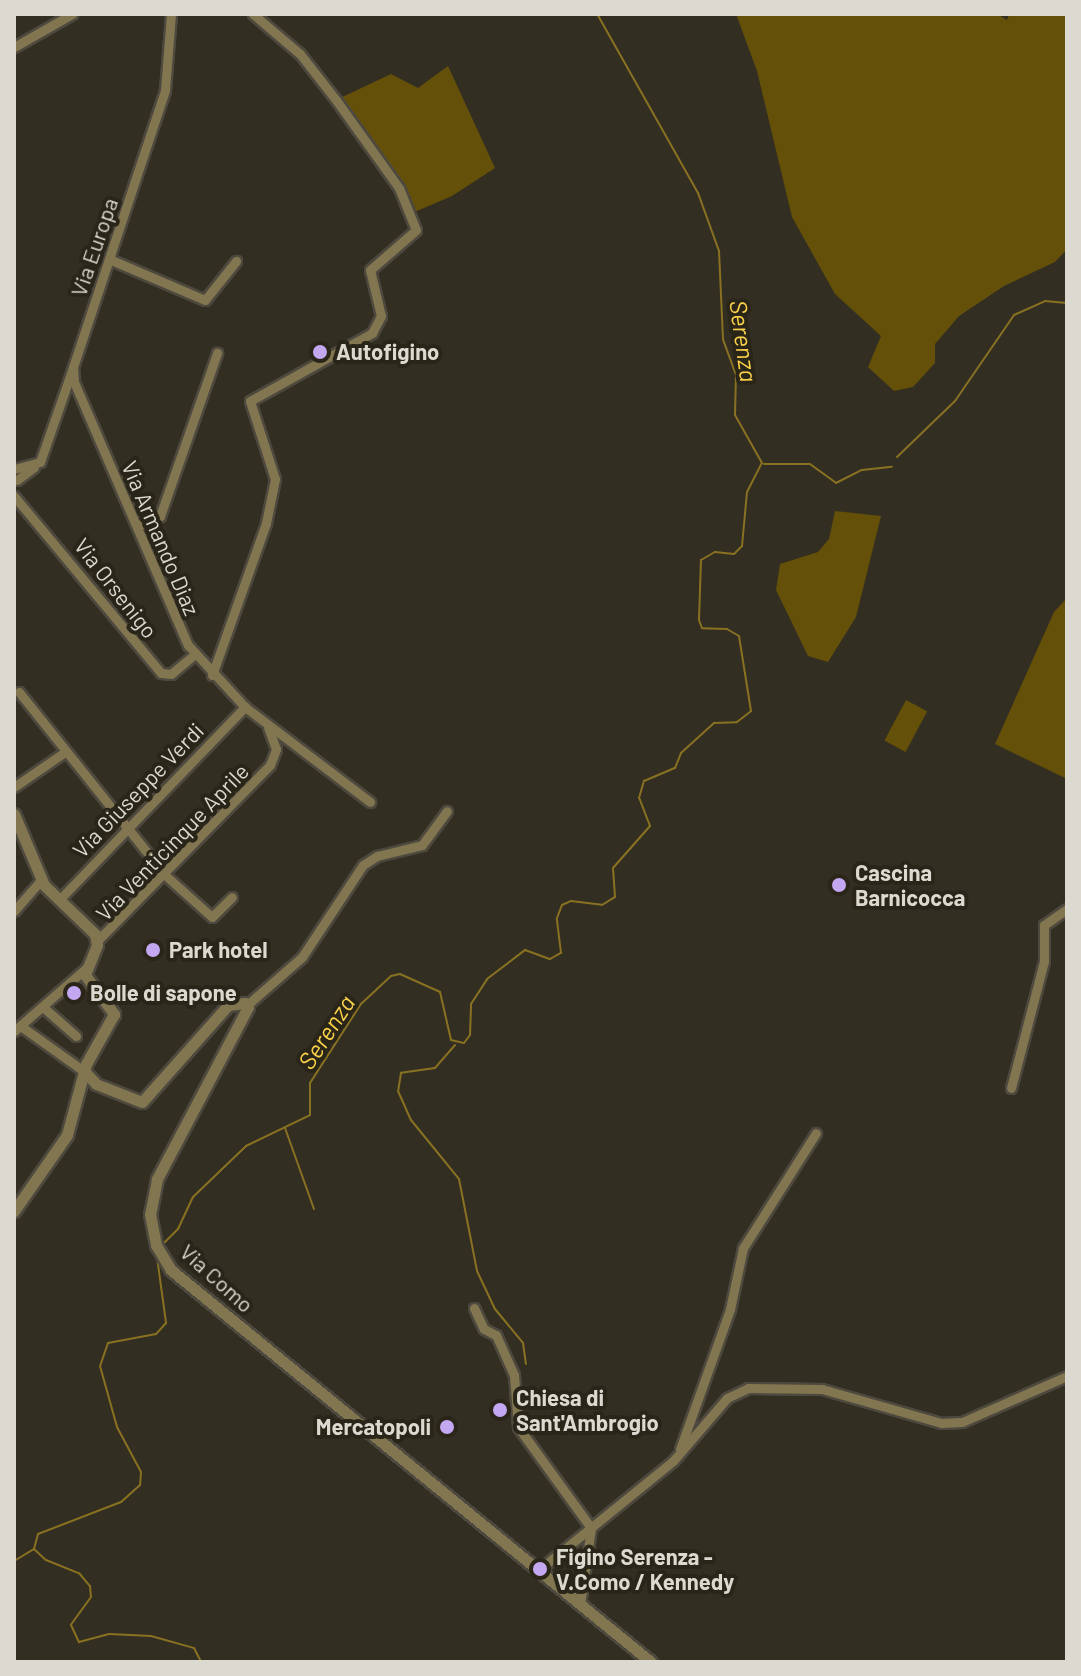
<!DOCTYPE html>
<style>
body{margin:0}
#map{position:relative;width:1081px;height:1676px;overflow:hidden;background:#332e22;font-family:Barlow,sans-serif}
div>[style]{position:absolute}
.green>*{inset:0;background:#645009;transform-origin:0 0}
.stream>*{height:2px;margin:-1px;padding:0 1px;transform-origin:1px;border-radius:1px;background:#897122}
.roads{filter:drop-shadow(2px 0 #4e493e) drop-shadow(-2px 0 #4e493e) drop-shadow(0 2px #4e493e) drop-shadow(0 -2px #4e493e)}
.minor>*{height:9px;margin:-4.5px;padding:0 4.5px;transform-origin:4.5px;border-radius:4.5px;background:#827650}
.tertiary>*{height:11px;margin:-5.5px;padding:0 5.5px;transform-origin:5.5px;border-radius:5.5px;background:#827650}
.dots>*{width:22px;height:22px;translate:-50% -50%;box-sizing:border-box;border:4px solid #292518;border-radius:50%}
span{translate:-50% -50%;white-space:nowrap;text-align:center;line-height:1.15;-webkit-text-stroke:8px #292518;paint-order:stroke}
.street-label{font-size:22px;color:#dbd9d0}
.poi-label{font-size:22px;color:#dbd9d0;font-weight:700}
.left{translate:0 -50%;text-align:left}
.right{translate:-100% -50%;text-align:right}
.water-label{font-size:24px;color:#fbd24a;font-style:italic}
.frame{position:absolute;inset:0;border:16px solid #dbd9d0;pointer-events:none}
</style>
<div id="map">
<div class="green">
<i style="clip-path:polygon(736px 14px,997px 14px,1007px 20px,1009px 14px,1067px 14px,1067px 249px,1055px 262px,1004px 286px,959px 316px,935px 344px,935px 363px,913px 387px,894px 391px,868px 367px,881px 336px,835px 294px,792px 217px,757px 71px)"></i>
<i style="clip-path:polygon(448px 66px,495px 168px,452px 196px,410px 214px,399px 188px,336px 100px,391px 74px,418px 88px)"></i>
<i style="clip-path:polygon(835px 511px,881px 516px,856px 617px,828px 662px,808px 656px,776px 590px,780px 564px,818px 552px,829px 539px)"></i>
<i style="clip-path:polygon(1067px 598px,1067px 779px,995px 744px,1054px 612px)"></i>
<i style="left:906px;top:700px;width:24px;height:46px;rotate:28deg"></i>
</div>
<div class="stream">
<i style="left:897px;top:457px;width:81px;rotate:-44deg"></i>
<i style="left:955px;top:401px;width:104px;rotate:-55.5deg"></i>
<i style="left:1014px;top:315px;width:34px;rotate:-24deg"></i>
<i style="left:1045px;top:301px;width:22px;rotate:5deg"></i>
<i style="left:764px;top:464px;width:46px"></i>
<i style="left:810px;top:464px;width:32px;rotate:36deg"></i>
<i style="left:836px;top:483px;width:29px;rotate:-27deg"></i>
<i style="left:862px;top:470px;width:30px;rotate:-6deg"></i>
<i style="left:455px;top:1045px;width:30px;rotate:131deg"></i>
<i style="left:435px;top:1068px;width:34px;rotate:172deg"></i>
<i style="left:401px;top:1073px;width:18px;rotate:99deg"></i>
<i style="left:398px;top:1091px;width:32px;rotate:66deg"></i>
<i style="left:411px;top:1120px;width:76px;rotate:50.9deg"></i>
<i style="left:459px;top:1179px;width:94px;rotate:78.9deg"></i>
<i style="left:477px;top:1271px;width:42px;rotate:64.7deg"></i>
<i style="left:495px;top:1309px;width:44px;rotate:50.5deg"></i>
<i style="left:523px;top:1343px;width:21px;rotate:82deg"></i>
<i style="left:285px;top:1128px;width:86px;rotate:70.3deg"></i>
<i style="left:161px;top:1246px;width:24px;rotate:-45deg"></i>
<i style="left:178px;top:1229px;width:35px;rotate:-65deg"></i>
<i style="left:193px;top:1197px;width:74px;rotate:-43.9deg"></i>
<i style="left:246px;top:1146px;width:71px;rotate:-25.8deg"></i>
<i style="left:310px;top:1115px;width:32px;rotate:-90deg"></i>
<i style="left:310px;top:1083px;width:94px;rotate:-57.2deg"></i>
<i style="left:361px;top:1004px;width:41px;rotate:-43deg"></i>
<i style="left:391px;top:976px;width:9px;rotate:-13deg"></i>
<i style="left:400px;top:974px;width:44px;rotate:24.2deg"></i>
<i style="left:440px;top:992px;width:49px;rotate:77.1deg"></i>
<i style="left:451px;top:1040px;width:13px;rotate:13deg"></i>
<i style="left:464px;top:1043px;width:10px;rotate:-53deg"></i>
<i style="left:470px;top:1035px;width:31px;rotate:-88deg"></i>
<i style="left:471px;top:1004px;width:30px;rotate:-57deg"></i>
<i style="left:487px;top:979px;width:48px;rotate:-37.3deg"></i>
<i style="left:525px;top:950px;width:27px;rotate:20deg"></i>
<i style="left:550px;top:959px;width:13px;rotate:-29deg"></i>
<i style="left:561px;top:953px;width:35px;rotate:-97deg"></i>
<i style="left:557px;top:918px;width:14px;rotate:-69deg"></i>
<i style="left:562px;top:905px;width:10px;rotate:-24deg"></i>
<i style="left:571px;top:901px;width:31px;rotate:7deg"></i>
<i style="left:602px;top:905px;width:15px;rotate:-32deg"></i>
<i style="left:615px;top:897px;width:29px;rotate:-94deg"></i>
<i style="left:613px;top:868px;width:56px;rotate:-48.6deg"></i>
<i style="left:650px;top:826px;width:30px;rotate:-111deg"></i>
<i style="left:639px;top:798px;width:18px;rotate:-74deg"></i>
<i style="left:644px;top:781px;width:34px;rotate:-23deg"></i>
<i style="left:675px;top:768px;width:16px;rotate:-68deg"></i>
<i style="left:681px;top:753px;width:45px;rotate:-42.3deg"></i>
<i style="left:714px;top:723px;width:23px;rotate:-2deg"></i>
<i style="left:737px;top:722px;width:18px;rotate:-38deg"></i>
<i style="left:751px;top:711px;width:76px;rotate:-99.1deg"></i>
<i style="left:739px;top:636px;width:14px;rotate:-150deg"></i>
<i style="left:727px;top:629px;width:25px;rotate:-178deg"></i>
<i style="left:702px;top:628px;width:9px;rotate:-111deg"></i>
<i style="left:699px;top:620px;width:60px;rotate:-88.1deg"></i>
<i style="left:701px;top:560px;width:16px;rotate:-30deg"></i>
<i style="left:715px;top:552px;width:19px;rotate:6deg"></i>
<i style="left:734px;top:554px;width:11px;rotate:-45deg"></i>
<i style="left:742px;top:546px;width:54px;rotate:-84.7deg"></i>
<i style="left:747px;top:492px;width:33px;rotate:-63deg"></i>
<i style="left:762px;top:463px;width:55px;rotate:-119.4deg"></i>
<i style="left:735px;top:415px;width:40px;rotate:-88.6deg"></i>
<i style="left:736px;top:375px;width:38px;rotate:-110deg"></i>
<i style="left:723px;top:339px;width:88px;rotate:-92.6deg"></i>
<i style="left:719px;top:251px;width:62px;rotate:-109.9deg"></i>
<i style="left:698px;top:193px;width:206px;rotate:-119.4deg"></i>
<i style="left:157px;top:1257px;width:67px;rotate:82.2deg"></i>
<i style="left:166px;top:1323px;width:15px;rotate:132deg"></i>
<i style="left:156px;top:1334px;width:49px;rotate:169.4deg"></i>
<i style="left:108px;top:1343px;width:24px;rotate:109deg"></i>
<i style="left:100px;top:1366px;width:63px;rotate:74.4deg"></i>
<i style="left:117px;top:1427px;width:51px;rotate:61.9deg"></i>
<i style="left:141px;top:1472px;width:13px;rotate:94deg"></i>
<i style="left:140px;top:1485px;width:25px;rotate:138deg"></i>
<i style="left:121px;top:1502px;width:89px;rotate:158.9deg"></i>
<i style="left:38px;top:1534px;width:16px;rotate:105deg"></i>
<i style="left:34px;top:1549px;width:16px;rotate:43deg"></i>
<i style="left:46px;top:1560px;width:35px;rotate:22deg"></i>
<i style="left:79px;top:1573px;width:17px;rotate:50deg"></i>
<i style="left:90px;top:1586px;width:11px;rotate:85deg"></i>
<i style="left:91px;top:1597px;width:34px;rotate:126deg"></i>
<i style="left:71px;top:1625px;width:19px;rotate:65deg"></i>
<i style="left:79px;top:1642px;width:31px;rotate:-15deg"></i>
<i style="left:109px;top:1634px;width:42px;rotate:2.7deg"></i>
<i style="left:151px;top:1636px;width:45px;rotate:15.6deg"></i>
<i style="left:194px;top:1648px;width:16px;rotate:63deg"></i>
<i style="left:14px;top:1561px;width:23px;rotate:-31deg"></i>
</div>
<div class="roads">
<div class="minor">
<i style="left:14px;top:47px;width:67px;rotate:-29.6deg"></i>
<i style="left:109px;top:259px;width:104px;rotate:23.1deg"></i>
<i style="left:205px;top:300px;width:50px;rotate:-51.5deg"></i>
<i style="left:73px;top:367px;width:15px;rotate:86deg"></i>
<i style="left:74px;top:382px;width:287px;rotate:66.6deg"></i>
<i style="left:188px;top:645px;width:84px;rotate:47.4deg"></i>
<i style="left:245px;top:707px;width:157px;rotate:37.2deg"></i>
<i style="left:14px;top:469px;width:27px;rotate:-15deg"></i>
<i style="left:40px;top:462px;width:101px;rotate:-70.8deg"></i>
<i style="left:73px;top:367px;width:292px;rotate:-71.6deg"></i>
<i style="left:165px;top:90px;width:76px;rotate:-85.5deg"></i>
<i style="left:17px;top:480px;width:21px;rotate:-37deg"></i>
<i style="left:14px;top:496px;width:230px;rotate:50.3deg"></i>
<i style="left:161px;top:673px;width:10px;rotate:6deg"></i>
<i style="left:171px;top:674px;width:31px;rotate:-40deg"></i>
<i style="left:137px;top:526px;width:25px;rotate:-23deg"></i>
<i style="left:160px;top:516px;width:173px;rotate:-70.7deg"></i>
<i style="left:212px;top:675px;width:161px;rotate:-70.4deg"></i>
<i style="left:266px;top:523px;width:45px;rotate:-78.4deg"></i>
<i style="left:275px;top:479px;width:82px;rotate:-107.8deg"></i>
<i style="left:250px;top:401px;width:140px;rotate:-29.1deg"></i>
<i style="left:372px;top:333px;width:19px;rotate:-62deg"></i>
<i style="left:381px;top:316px;width:47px;rotate:-103.4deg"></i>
<i style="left:370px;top:270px;width:61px;rotate:-41deg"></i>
<i style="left:416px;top:230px;width:45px;rotate:-112deg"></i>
<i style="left:399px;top:188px;width:108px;rotate:-125.6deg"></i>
<i style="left:336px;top:100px;width:58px;rotate:-128deg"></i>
<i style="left:300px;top:54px;width:62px;rotate:-139.6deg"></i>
<i style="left:19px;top:692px;width:234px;rotate:51.4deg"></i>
<i style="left:165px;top:875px;width:63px;rotate:41.8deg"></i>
<i style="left:212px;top:917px;width:28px;rotate:-45deg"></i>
<i style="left:14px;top:787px;width:62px;rotate:-34.5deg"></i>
<i style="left:60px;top:899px;width:267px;rotate:-46.1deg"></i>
<i style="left:14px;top:911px;width:43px;rotate:-48.8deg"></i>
<i style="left:97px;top:941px;width:247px;rotate:-45.5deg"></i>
<i style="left:270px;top:765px;width:17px;rotate:-69deg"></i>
<i style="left:276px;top:749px;width:23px;rotate:-110deg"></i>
<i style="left:247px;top:1005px;width:73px;rotate:-41.1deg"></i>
<i style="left:302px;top:957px;width:110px;rotate:-56.5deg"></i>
<i style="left:363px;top:865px;width:17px;rotate:-33deg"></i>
<i style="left:377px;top:856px;width:46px;rotate:-13.7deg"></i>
<i style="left:422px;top:845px;width:42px;rotate:-53.7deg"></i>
<i style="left:43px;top:1007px;width:44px;rotate:41.3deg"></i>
<i style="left:22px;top:1027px;width:77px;rotate:35.5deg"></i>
<i style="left:14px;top:1031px;width:93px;rotate:-41.1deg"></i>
<i style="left:1011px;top:1088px;width:131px;rotate:-75.4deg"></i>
<i style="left:1044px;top:961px;width:36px;rotate:-90deg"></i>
<i style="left:1044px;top:925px;width:28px;rotate:-35deg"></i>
<i style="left:474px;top:1308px;width:23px;rotate:65deg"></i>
<i style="left:484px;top:1329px;width:13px;rotate:27deg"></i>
<i style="left:496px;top:1335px;width:44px;rotate:65.8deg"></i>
<i style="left:514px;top:1375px;width:52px;rotate:85.6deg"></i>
<i style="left:518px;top:1427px;width:125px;rotate:54.1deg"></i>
<i style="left:591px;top:1528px;width:78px;rotate:98.1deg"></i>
<i style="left:680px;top:1449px;width:149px;rotate:-70.3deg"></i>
<i style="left:730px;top:1309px;width:62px;rotate:-78deg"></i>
<i style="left:743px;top:1248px;width:136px;rotate:-57.6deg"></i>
<i style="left:540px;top:1569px;width:171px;rotate:-39.1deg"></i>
<i style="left:673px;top:1461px;width:83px;rotate:-49.4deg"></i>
<i style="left:727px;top:1398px;width:23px;rotate:-25deg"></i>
<i style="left:748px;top:1388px;width:74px;rotate:0.8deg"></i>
<i style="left:822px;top:1389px;width:124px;rotate:15.9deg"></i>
<i style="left:941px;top:1423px;width:21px;rotate:-3deg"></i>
<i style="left:962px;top:1422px;width:115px;rotate:-23.7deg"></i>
</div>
<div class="tertiary">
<i style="left:14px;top:814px;width:77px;rotate:67.1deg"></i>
<i style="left:44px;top:885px;width:71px;rotate:43.9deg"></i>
<i style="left:95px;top:934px;width:11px;rotate:80deg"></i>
<i style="left:97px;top:945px;width:32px;rotate:112deg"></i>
<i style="left:85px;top:975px;width:49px;rotate:53.4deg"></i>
<i style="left:114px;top:1014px;width:57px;rotate:119.2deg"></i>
<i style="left:86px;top:1064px;width:73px;rotate:105deg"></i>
<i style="left:67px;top:1135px;width:93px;rotate:124.9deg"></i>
<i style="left:85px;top:1072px;width:16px;rotate:47deg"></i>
<i style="left:96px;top:1084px;width:49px;rotate:21.4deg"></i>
<i style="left:142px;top:1102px;width:130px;rotate:-48.4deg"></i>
<i style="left:228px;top:1005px;width:17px;rotate:-7deg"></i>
<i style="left:245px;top:1003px;width:5px;rotate:53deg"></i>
<i style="left:248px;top:1007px;width:195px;rotate:117.9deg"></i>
<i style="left:157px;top:1179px;width:36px;rotate:101deg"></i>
<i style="left:150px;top:1214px;width:32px;rotate:79deg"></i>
<i style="left:156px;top:1245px;width:29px;rotate:59deg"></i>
<i style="left:171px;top:1270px;width:620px;rotate:39.24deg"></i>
</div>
</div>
<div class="dots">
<i style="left:320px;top:352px;background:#c4a7f1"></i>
<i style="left:839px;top:885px;background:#c4a7f1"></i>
<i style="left:153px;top:950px;background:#c4a7f1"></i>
<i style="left:74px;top:993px;background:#c4a7f1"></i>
<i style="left:500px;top:1410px;background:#c4a7f1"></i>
<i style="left:447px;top:1427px;background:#c4a7f1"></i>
<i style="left:540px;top:1569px;background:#c4a7f1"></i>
</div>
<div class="street-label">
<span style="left:94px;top:247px;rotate:-71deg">Via Europa</span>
<span style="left:161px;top:538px;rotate:67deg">Via Armando Diaz</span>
<span style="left:116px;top:588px;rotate:52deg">Via Orsenigo</span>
<span style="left:138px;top:790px;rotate:-46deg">Via Giuseppe Verdi</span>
<span style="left:172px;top:842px;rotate:-46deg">Via Venticinque Aprile</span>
<span style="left:217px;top:1278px;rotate:42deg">Via Como</span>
</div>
<div class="poi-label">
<span class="left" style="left:336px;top:352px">Autofigino</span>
<span class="left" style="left:855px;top:885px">Cascina<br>Barnicocca</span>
<span class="left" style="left:169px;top:950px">Park hotel</span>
<span class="left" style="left:90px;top:993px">Bolle di sapone</span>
<span class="left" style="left:516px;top:1410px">Chiesa di<br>Sant'Ambrogio</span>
<span class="right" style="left:431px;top:1427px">Mercatopoli</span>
<span class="left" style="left:556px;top:1569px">Figino Serenza -<br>V.Como / Kennedy</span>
</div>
<div class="water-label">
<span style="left:744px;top:341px;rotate:82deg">Serenza</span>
<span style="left:326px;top:1032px;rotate:-57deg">Serenza</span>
</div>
<div class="frame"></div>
</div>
